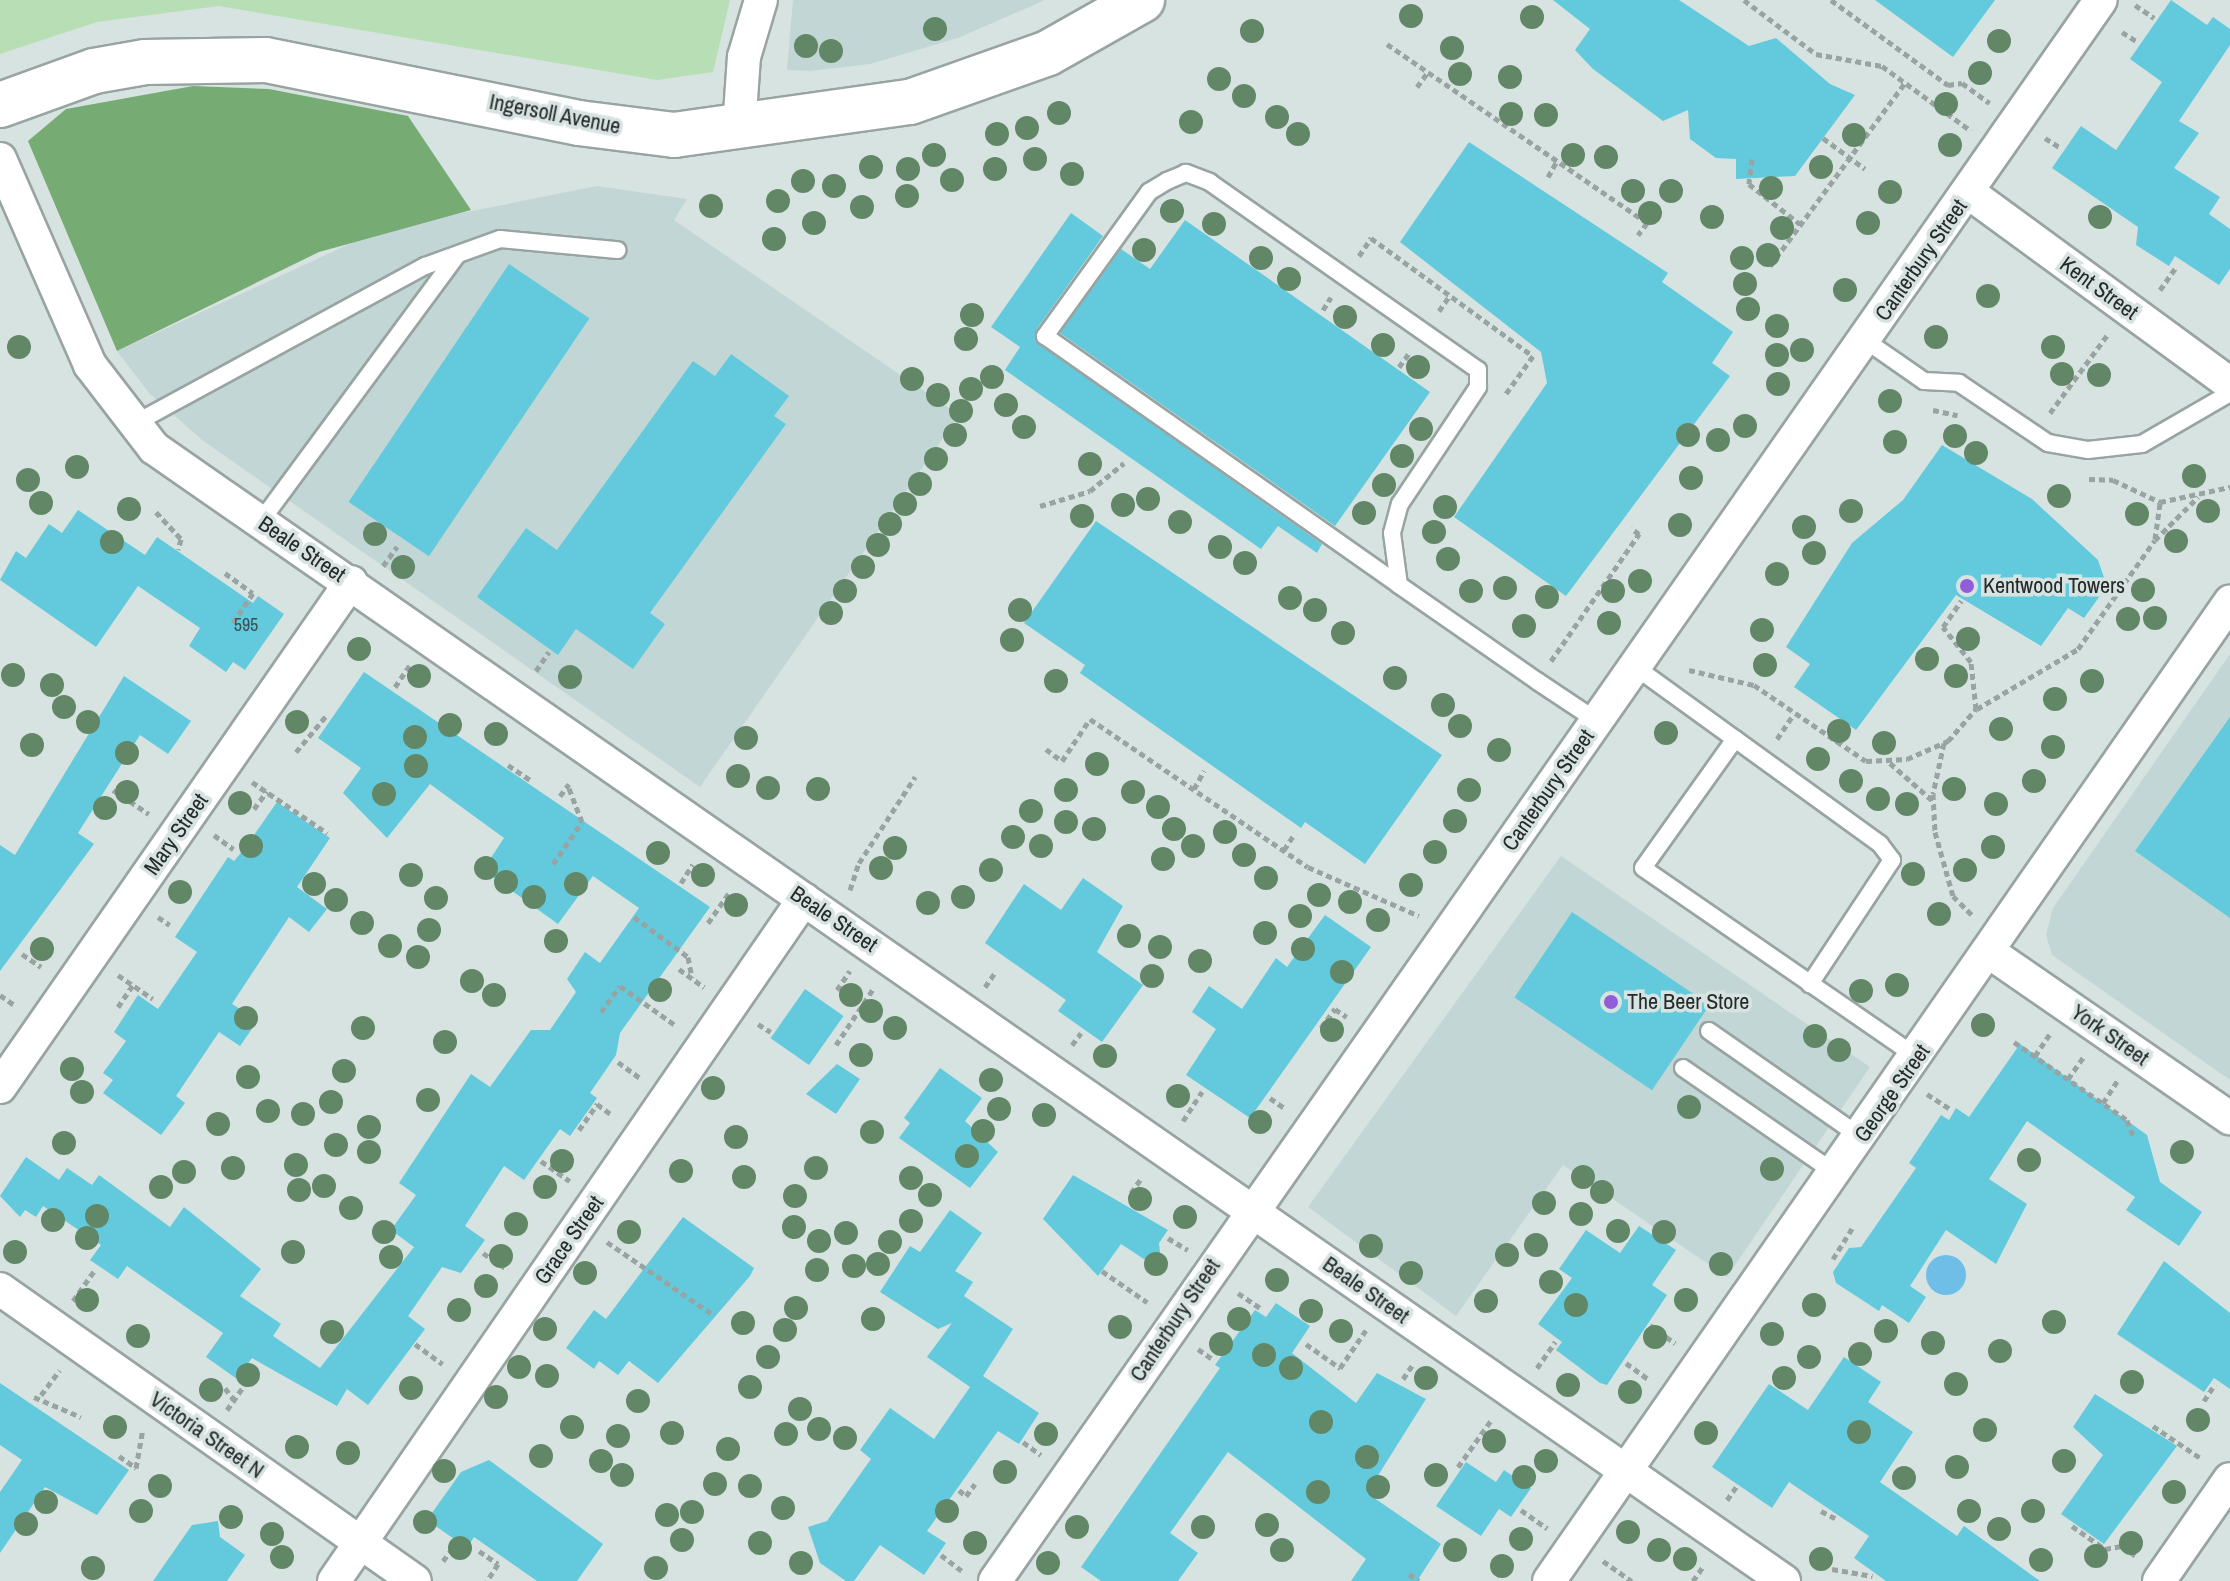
<!DOCTYPE html>
<style>
body{margin:0}
#map{position:relative;width:2230px;height:1581px;overflow:hidden;background:#d7e3e1;font-family:"Archivo Narrow",sans-serif}
div>[style]{position:absolute}
.built>*{inset:0;background:#c2d7d5}
.green>*{inset:0;background:#b7deb5}
.forest>*{inset:0;background:#76ac74}
.water>*{inset:0;background:#6ebee8}
.round{border-radius:50%}
.building>*{inset:0;background:#62cadc;transform-origin:0 0}
.path>*{height:5px;margin-top:-2.5px;transform-origin:0;background:repeating-linear-gradient(90deg,#99a3a1 0 6px,transparent 0 10px)}
.roads{filter:drop-shadow(2px 0 #98a4a2) drop-shadow(-2px 0 #98a4a2) drop-shadow(0 2px #98a4a2) drop-shadow(0 -2px #98a4a2)}
.lane>*{height:16px;margin:-8px;padding:0 8px;transform-origin:8px;border-radius:8px;background:#fff}
.street>*{height:32px;margin:-16px;padding:0 16px;transform-origin:16px;border-radius:16px;background:#fff}
.secondary>*{height:44px;margin:-22px;padding:0 22px;transform-origin:22px;border-radius:22px;background:#fff}
.trees>*{width:24px;height:24px;margin:-12px;border-radius:50%;background:#618767}
.dots>*{width:22px;height:22px;translate:-50% -50%;box-sizing:border-box;border:4px solid #d7e3e1;border-radius:50%}
span{translate:-50% -50%;white-space:nowrap;text-align:center;line-height:1.15;-webkit-text-stroke:7px #d7e3e1;paint-order:stroke}
.number-label{font-size:18px;color:#345256}
.number-label span{-webkit-text-stroke-width:0}
.street-label{font-size:22px;color:#252a29}
.poi-label{font-size:22px;color:#252a29}
.left{translate:0 -50%;text-align:left}
</style>
<div id="map">
<div class="built">
<i style="clip-path:polygon(793px 0,1045px 0,958px 38px,870px 64px,810px 71px,787px 70px)"></i>
<i style="clip-path:polygon(597px 186px,687px 199px,674px 220px,959px 415px,700px 787px,202px 440px,149px 393px,117px 351px,382px 229px)"></i>
<i style="clip-path:polygon(2230px 654px,2230px 1080px,2052px 955px,2046px 935px,2053px 908px)"></i>
<i style="clip-path:polygon(1561px 856px,1870px 1067px,1727px 1277px,1563px 1165px,1456px 1316px,1308px 1207px)"></i>
</div>
<div class="green">
<i style="clip-path:polygon(0 0,730px 0,713px 72px,657px 80px,219px 6px,97px 22px,0 54px)"></i>
</div>
<div class="forest">
<i style="clip-path:polygon(193px 86px,269px 89px,408px 116px,471px 210px,319px 252px,117px 351px,28px 141px,66px 109px)"></i>
</div>
<div class="water">
<i class="round" style="left:1926px;top:1255px;width:40px;height:40px"></i>
</div>
<div class="building">
<i style="clip-path:polygon(1553px 0,1679px 0,1749px 46px,1776px 38px,1830px 84px,1855px 95px,1795px 176px,1736px 179px,1736px 159px,1716px 158px,1690px 139px,1688px 110px,1663px 121px,1593px 69px,1575px 50px,1590px 29px)"></i>
<i style="clip-path:polygon(1875px 0,1995px 0,1953px 57px)"></i>
<i style="clip-path:polygon(2171px 0,2207px 25px,2213px 17px,2230px 29px,2230px 45px,2179px 121px,2199px 133px,2174px 168px,2220px 197px,2209px 214px,2230px 229px,2230px 269px,2219px 285px,2175px 256px,2169px 266px,2136px 245px,2138px 227px,2052px 168px,2081px 126px,2116px 150px,2162px 82px,2130px 59px)"></i>
<i style="clip-path:polygon(1469px 142px,1668px 273px,1662px 282px,1733px 332px,1712px 363px,1730px 376px,1566px 596px,1454px 517px,1547px 383px,1541px 352px,1400px 242px)"></i>
<i style="clip-path:polygon(1071px 213px,1103px 236px,1036px 330px,1035px 341px,1322px 544px,1317px 553px,1278px 526px,1261px 549px,1005px 370px,1020px 347px,991px 327px)"></i>
<i style="clip-path:polygon(1185px 220px,1430px 392px,1335px 526px,1060px 333px,1121px 249px,1150px 269px)"></i>
<i style="left:509px;top:264px;width:97px;height:287px;rotate:34deg"></i>
<i style="clip-path:polygon(731px 354px,789px 396px,774px 416px,786px 424px,650px 613px,665px 624px,633px 669px,576px 629px,558px 655px,477px 597px,526px 528px,557px 550px,693px 361px,715px 376px)"></i>
<i style="clip-path:polygon(1942px 445px,2032px 499px,2098px 560px,2107px 586px,2084px 618px,2068px 608px,2041px 646px,1956px 595px,1856px 730px,1794px 687px,1810px 664px,1786px 647px,1852px 543px,1903px 500px)"></i>
<i style="clip-path:polygon(78px 510px,145px 555px,157px 537px,253px 603px,258px 596px,284px 614px,245px 670px,233px 662px,226px 672px,189px 646px,200px 628px,138px 586px,96px 647px,0 580px,16px 551px,26px 558px,49px 524px,62px 533px)"></i>
<i style="clip-path:polygon(1096px 521px,1442px 755px,1365px 864px,1305px 822px,1301px 828px,1080px 673px,1085px 665px,1024px 623px)"></i>
<i style="clip-path:polygon(364px 672px,710px 907px,620px 1033px,616px 1055px,590px 1093px,597px 1098px,570px 1136px,560px 1129px,524px 1180px,504px 1166px,465px 1226px,485px 1240px,461px 1273px,442px 1267px,408px 1316px,425px 1329px,368px 1405px,347px 1389px,337px 1406px,252px 1358px,237px 1379px,206px 1357px,223px 1333px,127px 1266px,118px 1279px,90px 1260px,101px 1245px,43px 1206px,36px 1217px,25px 1210px,20px 1217px,0 1196px,26px 1157px,59px 1180px,67px 1168px,92px 1185px,99px 1175px,170px 1227px,184px 1207px,261px 1269px,240px 1296px,281px 1324px,273px 1336px,320px 1368px,414px 1247px,391px 1230px,416px 1195px,399px 1183px,471px 1074px,490px 1087px,531px 1030px,550px 1030px,576px 992px,567px 979px,585px 952px,600px 963px,639px 908px,593px 876px,558px 924px,483px 870px,504px 838px,430px 784px,387px 838px,343px 793px,361px 768px,318px 738px)"></i>
<i style="clip-path:polygon(124px 676px,191px 721px,168px 754px,140px 735px,78px 833px,94px 844px,0 971px,0 845px,15px 855px)"></i>
<i style="clip-path:polygon(2230px 717px,2230px 918px,2135px 851px)"></i>
<i style="clip-path:polygon(277px 802px,330px 838px,297px 887px,327px 909px,309px 932px,289px 917px,232px 1004px,258px 1020px,240px 1046px,219px 1032px,176px 1096px,185px 1103px,161px 1135px,103px 1093px,113px 1080px,103px 1073px,126px 1041px,114px 1032px,138px 995px,158px 1009px,197px 952px,175px 937px,228px 857px,234px 861px,245px 848px)"></i>
<i style="clip-path:polygon(1083px 878px,1123px 906px,1097px 952px,1143px 985px,1102px 1042px,1058px 1011px,1066px 1000px,985px 943px,1024px 884px,1061px 910px)"></i>
<i style="left:1572px;top:912px;width:166px;height:103px;rotate:34deg"></i>
<i style="clip-path:polygon(1325px 915px,1371px 947px,1250px 1118px,1186px 1075px,1216px 1029px,1192px 1012px,1209px 986px,1242px 1009px,1276px 958px,1287px 967px)"></i>
<i style="left:805px;top:989px;width:47px;height:60px;rotate:35deg"></i>
<i style="clip-path:polygon(2020px 1044px,2147px 1135px,2160px 1182px,2202px 1212px,2179px 1246px,2126px 1210px,2135px 1197px,2027px 1121px,1989px 1179px,2027px 1204px,1996px 1264px,1946px 1230px,1910px 1286px,1926px 1297px,1909px 1323px,1882px 1305px,1879px 1311px,1836px 1283px,1833px 1272px,1849px 1248px,1861px 1247px,1916px 1168px,1909px 1163px,1941px 1115px,1949px 1120px,1956px 1108px,1969px 1117px)"></i>
<i style="clip-path:polygon(837px 1064px,860px 1079px,836px 1114px,806px 1094px)"></i>
<i style="clip-path:polygon(940px 1068px,982px 1098px,965px 1121px,998px 1152px,970px 1188px,899px 1138px,910px 1123px,904px 1118px)"></i>
<i style="clip-path:polygon(1073px 1175px,1168px 1230px,1159px 1243px,1162px 1271px,1121px 1244px,1098px 1276px,1043px 1219px)"></i>
<i style="clip-path:polygon(950px 1210px,982px 1233px,955px 1271px,973px 1282px,964px 1296px,1013px 1329px,983px 1376px,1039px 1413px,1019px 1444px,998px 1431px,927px 1531px,946px 1543px,924px 1575px,880px 1545px,854px 1581px,846px 1581px,820px 1563px,808px 1527px,827px 1521px,871px 1459px,860px 1450px,890px 1408px,934px 1439px,970px 1387px,927px 1357px,952px 1323px,938px 1329px,880px 1292px,910px 1246px,920px 1252px)"></i>
<i style="clip-path:polygon(683px 1217px,754px 1268px,750px 1276px,658px 1383px,629px 1361px,618px 1375px,599px 1361px,594px 1369px,566px 1348px,594px 1310px,606px 1319px)"></i>
<i style="clip-path:polygon(1639px 1226px,1676px 1250px,1652px 1285px,1667px 1295px,1607px 1385px,1600px 1383px,1556px 1350px,1562px 1342px,1538px 1324px,1572px 1278px,1559px 1269px,1586px 1230px,1620px 1253px)"></i>
<i style="clip-path:polygon(2164px 1261px,2230px 1313px,2230px 1389px,2214px 1378px,2204px 1392px,2117px 1334px)"></i>
<i style="clip-path:polygon(1276px 1303px,1310px 1326px,1292px 1353px,1356px 1403px,1377px 1373px,1426px 1399px,1367px 1493px,1441px 1544px,1417px 1581px,1351px 1581px,1366px 1559px,1228px 1452px,1170px 1533px,1198px 1553px,1178px 1581px,1101px 1581px,1081px 1567px,1220px 1368px,1215px 1365px,1255px 1310px,1266px 1317px)"></i>
<i style="clip-path:polygon(1844px 1357px,1881px 1382px,1868px 1402px,1913px 1432px,1880px 1482px,1957px 1536px,1964px 1526px,2040px 1581px,1886px 1581px,1854px 1558px,1869px 1536px,1789px 1482px,1772px 1508px,1712px 1467px,1769px 1384px,1808px 1410px)"></i>
<i style="clip-path:polygon(0 1383px,129px 1470px,97px 1515px,45px 1487px,0 1553px,0 1492px,22px 1460px,0 1445px)"></i>
<i style="clip-path:polygon(2095px 1394px,2177px 1446px,2104px 1544px,2061px 1514px,2103px 1455px,2073px 1427px)"></i>
<i style="clip-path:polygon(489px 1460px,603px 1544px,577px 1581px,537px 1581px,474px 1537px,467px 1548px,427px 1520px,461px 1472px)"></i>
<i style="clip-path:polygon(1466px 1462px,1496px 1482px,1504px 1470px,1531px 1488px,1511px 1517px,1499px 1509px,1481px 1536px,1436px 1506px)"></i>
<i style="clip-path:polygon(218px 1521px,220px 1537px,245px 1555px,227px 1581px,153px 1581px,192px 1525px)"></i>
</div>
<div class="path">
<i style="left:1744px;top:0;width:90px;rotate:36.9deg"></i>
<i style="left:1816px;top:54px;width:67px;rotate:10.3deg"></i>
<i style="left:1882px;top:66px;width:110px;rotate:36.1deg"></i>
<i style="left:1831px;top:0;width:145px;rotate:36deg"></i>
<i style="left:1948px;top:85px;width:14px;rotate:-8deg"></i>
<i style="left:1962px;top:83px;width:34px;rotate:36deg"></i>
<i style="left:2135px;top:5px;width:23px;rotate:34deg"></i>
<i style="left:2122px;top:32px;width:19px;rotate:32deg"></i>
<i style="left:1387px;top:44px;width:316px;rotate:34.5deg"></i>
<i style="left:1647px;top:223px;width:15px;rotate:127deg"></i>
<i style="left:1417px;top:87px;width:17px;rotate:-54deg"></i>
<i style="left:1823px;top:138px;width:52px;rotate:36.4deg"></i>
<i style="left:2045px;top:138px;width:19px;rotate:32deg"></i>
<i style="left:1752px;top:159px;width:25px;rotate:97deg"></i>
<i style="left:1749px;top:184px;width:65px;rotate:38.1deg"></i>
<i style="left:1548px;top:177px;width:18px;rotate:-61deg"></i>
<i style="left:1359px;top:256px;width:22px;rotate:-56deg"></i>
<i style="left:1371px;top:238px;width:200px;rotate:36.1deg"></i>
<i style="left:1533px;top:356px;width:48px;rotate:125.7deg"></i>
<i style="left:1770px;top:266px;width:227px;rotate:-53.6deg"></i>
<i style="left:2160px;top:290px;width:29px;rotate:-55deg"></i>
<i style="left:1323px;top:310px;width:15px;rotate:-58deg"></i>
<i style="left:1439px;top:311px;width:19px;rotate:-55deg"></i>
<i style="left:1399px;top:367px;width:19px;rotate:-54deg"></i>
<i style="left:1933px;top:410px;width:25px;rotate:12deg"></i>
<i style="left:2050px;top:413px;width:98px;rotate:-53.7deg"></i>
<i style="left:2089px;top:479px;width:24px;rotate:2deg"></i>
<i style="left:2113px;top:480px;width:52px;rotate:25.1deg"></i>
<i style="left:2160px;top:502px;width:72px;rotate:-12.1deg"></i>
<i style="left:1040px;top:506px;width:52px;rotate:-16.7deg"></i>
<i style="left:1090px;top:491px;width:44px;rotate:-39.5deg"></i>
<i style="left:156px;top:512px;width:37px;rotate:47deg"></i>
<i style="left:181px;top:539px;width:11px;rotate:105deg"></i>
<i style="left:2155px;top:539px;width:37px;rotate:-82deg"></i>
<i style="left:383px;top:566px;width:24px;rotate:-54deg"></i>
<i style="left:225px;top:573px;width:34px;rotate:36deg"></i>
<i style="left:253px;top:593px;width:36px;rotate:124deg"></i>
<i style="left:1551px;top:661px;width:155px;rotate:-55.3deg"></i>
<i style="left:1639px;top:534px;width:10px;rotate:-143deg"></i>
<i style="left:1689px;top:670px;width:67px;rotate:13deg"></i>
<i style="left:1754px;top:685px;width:135px;rotate:34.2deg"></i>
<i style="left:1866px;top:761px;width:41px;rotate:-2.8deg"></i>
<i style="left:1907px;top:759px;width:45px;rotate:-23.7deg"></i>
<i style="left:1948px;top:741px;width:43px;rotate:-48.8deg"></i>
<i style="left:1976px;top:709px;width:47px;rotate:-96.1deg"></i>
<i style="left:1971px;top:662px;width:45px;rotate:-128.7deg"></i>
<i style="left:1943px;top:627px;width:32px;rotate:-55deg"></i>
<i style="left:536px;top:671px;width:23px;rotate:-56deg"></i>
<i style="left:395px;top:687px;width:27px;rotate:-56deg"></i>
<i style="left:1977px;top:709px;width:117px;rotate:-30.7deg"></i>
<i style="left:2078px;top:649px;width:133px;rotate:-54.8deg"></i>
<i style="left:2155px;top:540px;width:61px;rotate:-45deg"></i>
<i style="left:1777px;top:739px;width:30px;rotate:-56deg"></i>
<i style="left:1944px;top:743px;width:52px;rotate:102.2deg"></i>
<i style="left:1933px;top:794px;width:38px;rotate:87deg"></i>
<i style="left:1935px;top:832px;width:66px;rotate:74.3deg"></i>
<i style="left:1953px;top:896px;width:28px;rotate:45deg"></i>
<i style="left:1046px;top:749px;width:20px;rotate:37deg"></i>
<i style="left:1062px;top:761px;width:50px;rotate:-56.3deg"></i>
<i style="left:1090px;top:719px;width:263px;rotate:34.2deg"></i>
<i style="left:1308px;top:867px;width:121px;rotate:23.8deg"></i>
<i style="left:296px;top:752px;width:47px;rotate:-50.2deg"></i>
<i style="left:1890px;top:763px;width:56px;rotate:41.4deg"></i>
<i style="left:508px;top:765px;width:27px;rotate:34deg"></i>
<i style="left:252px;top:782px;width:91px;rotate:34.2deg"></i>
<i style="left:1194px;top:789px;width:21px;rotate:-61deg"></i>
<i style="left:113px;top:790px;width:43px;rotate:33.7deg"></i>
<i style="left:560px;top:796px;width:15px;rotate:-53deg"></i>
<i style="left:254px;top:809px;width:22px;rotate:-54deg"></i>
<i style="left:214px;top:835px;width:24px;rotate:36deg"></i>
<i style="left:1284px;top:850px;width:20px;rotate:-57deg"></i>
<i style="left:553px;top:864px;width:51px;rotate:-55.4deg"></i>
<i style="left:582px;top:822px;width:39px;rotate:-111deg"></i>
<i style="left:681px;top:883px;width:22px;rotate:-58deg"></i>
<i style="left:850px;top:890px;width:28px;rotate:-72deg"></i>
<i style="left:859px;top:863px;width:103px;rotate:-56.9deg"></i>
<i style="left:158px;top:917px;width:14px;rotate:34deg"></i>
<i style="left:634px;top:917px;width:67px;rotate:36.5deg"></i>
<i style="left:688px;top:957px;width:21px;rotate:79deg"></i>
<i style="left:708px;top:923px;width:39px;rotate:-55deg"></i>
<i style="left:22px;top:954px;width:23px;rotate:34deg"></i>
<i style="left:679px;top:969px;width:31px;rotate:36deg"></i>
<i style="left:118px;top:975px;width:42px;rotate:34.4deg"></i>
<i style="left:985px;top:987px;width:19px;rotate:-55deg"></i>
<i style="left:837px;top:990px;width:23px;rotate:-56deg"></i>
<i style="left:0;top:995px;width:19px;rotate:35deg"></i>
<i style="left:118px;top:1007px;width:27px;rotate:-56deg"></i>
<i style="left:601px;top:1012px;width:32px;rotate:-54deg"></i>
<i style="left:620px;top:986px;width:67px;rotate:35.3deg"></i>
<i style="left:758px;top:1024px;width:15px;rotate:32deg"></i>
<i style="left:1321px;top:1028px;width:24px;rotate:-54deg"></i>
<i style="left:1335px;top:1009px;width:14px;rotate:34deg"></i>
<i style="left:2014px;top:1042px;width:137px;rotate:34.6deg"></i>
<i style="left:2127px;top:1120px;width:20px;rotate:70deg"></i>
<i style="left:836px;top:1045px;width:67px;rotate:-56.5deg"></i>
<i style="left:1072px;top:1045px;width:15px;rotate:-53deg"></i>
<i style="left:2035px;top:1056px;width:27px;rotate:-56deg"></i>
<i style="left:618px;top:1062px;width:27px;rotate:36deg"></i>
<i style="left:2068px;top:1079px;width:28px;rotate:-55deg"></i>
<i style="left:1927px;top:1094px;width:27px;rotate:33deg"></i>
<i style="left:1270px;top:1098px;width:19px;rotate:35deg"></i>
<i style="left:2103px;top:1103px;width:27px;rotate:-57deg"></i>
<i style="left:1183px;top:1121px;width:35px;rotate:-57deg"></i>
<i style="left:579px;top:1130px;width:32px;rotate:-55deg"></i>
<i style="left:597px;top:1104px;width:19px;rotate:36deg"></i>
<i style="left:541px;top:1161px;width:35px;rotate:35deg"></i>
<i style="left:1131px;top:1193px;width:19px;rotate:-55deg"></i>
<i style="left:1168px;top:1238px;width:23px;rotate:31deg"></i>
<i style="left:607px;top:1242px;width:127px;rotate:34.4deg"></i>
<i style="left:483px;top:1253px;width:30px;rotate:34deg"></i>
<i style="left:1833px;top:1259px;width:39px;rotate:-58deg"></i>
<i style="left:1102px;top:1271px;width:55px;rotate:34.6deg"></i>
<i style="left:1238px;top:1293px;width:27px;rotate:34deg"></i>
<i style="left:73px;top:1301px;width:39px;rotate:-55deg"></i>
<i style="left:1650px;top:1325px;width:31px;rotate:36deg"></i>
<i style="left:415px;top:1344px;width:34px;rotate:36deg"></i>
<i style="left:1306px;top:1344px;width:42px;rotate:35.2deg"></i>
<i style="left:1340px;top:1368px;width:46px;rotate:-55.6deg"></i>
<i style="left:1198px;top:1349px;width:19px;rotate:35deg"></i>
<i style="left:1626px;top:1363px;width:27px;rotate:36deg"></i>
<i style="left:1537px;top:1368px;width:32px;rotate:-55deg"></i>
<i style="left:1403px;top:1379px;width:18px;rotate:-56deg"></i>
<i style="left:225px;top:1388px;width:15px;rotate:53deg"></i>
<i style="left:41px;top:1395px;width:31px;rotate:-53deg"></i>
<i style="left:34px;top:1397px;width:51px;rotate:23.1deg"></i>
<i style="left:2204px;top:1401px;width:20px;rotate:-57deg"></i>
<i style="left:227px;top:1410px;width:35px;rotate:-55deg"></i>
<i style="left:2153px;top:1426px;width:59px;rotate:34deg"></i>
<i style="left:1023px;top:1442px;width:22px;rotate:36deg"></i>
<i style="left:119px;top:1456px;width:21px;rotate:35deg"></i>
<i style="left:136px;top:1468px;width:40px;rotate:-80deg"></i>
<i style="left:1458px;top:1467px;width:59px;rotate:-54.7deg"></i>
<i style="left:959px;top:1490px;width:9px;rotate:41deg"></i>
<i style="left:966px;top:1496px;width:15px;rotate:-53deg"></i>
<i style="left:1727px;top:1500px;width:16px;rotate:-55deg"></i>
<i style="left:1521px;top:1510px;width:32px;rotate:35deg"></i>
<i style="left:1821px;top:1511px;width:16px;rotate:27deg"></i>
<i style="left:2072px;top:1526px;width:40px;rotate:34.9deg"></i>
<i style="left:2105px;top:1549px;width:17px;rotate:-10deg"></i>
<i style="left:2122px;top:1546px;width:17px;rotate:36deg"></i>
<i style="left:479px;top:1551px;width:23px;rotate:34deg"></i>
<i style="left:498px;top:1564px;width:20px;rotate:123deg"></i>
<i style="left:941px;top:1555px;width:26px;rotate:37deg"></i>
<i style="left:443px;top:1561px;width:15px;rotate:-53deg"></i>
<i style="left:1603px;top:1561px;width:35px;rotate:35deg"></i>
<i style="left:1832px;top:1569px;width:41px;rotate:9.9deg"></i>
<i style="left:1409px;top:1574px;width:12px;rotate:35deg"></i>
<i style="left:1693px;top:1581px;width:19px;rotate:-55deg"></i>
</div>
<div class="roads">
<div class="lane">
<i style="left:1865px;top:340px;width:72px;rotate:34.8deg"></i>
<i style="left:1924px;top:381px;width:35px;rotate:3deg"></i>
<i style="left:1959px;top:383px;width:107px;rotate:34deg"></i>
<i style="left:2048px;top:443px;width:41px;rotate:9.9deg"></i>
<i style="left:2088px;top:450px;width:54px;rotate:-6.3deg"></i>
<i style="left:2142px;top:444px;width:102px;rotate:-30.1deg"></i>
<i style="left:132px;top:425px;width:333px;rotate:-28.5deg"></i>
<i style="left:425px;top:266px;width:80px;rotate:-19.8deg"></i>
<i style="left:500px;top:239px;width:118px;rotate:5.4deg"></i>
<i style="left:261px;top:521px;width:330px;rotate:-53.6deg"></i>
<i style="left:1399px;top:585px;width:52px;rotate:-97.7deg"></i>
<i style="left:1392px;top:533px;width:30px;rotate:-75deg"></i>
<i style="left:1400px;top:504px;width:141px;rotate:-56.3deg"></i>
<i style="left:1478px;top:387px;width:17px;rotate:-90deg"></i>
<i style="left:1478px;top:370px;width:327px;rotate:-145deg"></i>
<i style="left:1210px;top:182px;width:26px;rotate:-159deg"></i>
<i style="left:1186px;top:173px;width:21px;rotate:157deg"></i>
<i style="left:1167px;top:181px;width:21px;rotate:149deg"></i>
<i style="left:1149px;top:192px;width:178px;rotate:125.8deg"></i>
<i style="left:1045px;top:336px;width:433px;rotate:35.1deg"></i>
<i style="left:1399px;top:585px;width:168px;rotate:34.8deg"></i>
<i style="left:1537px;top:681px;width:72px;rotate:33.7deg"></i>
<i style="left:1634px;top:666px;width:125px;rotate:35.9deg"></i>
<i style="left:1735px;top:739px;width:158px;rotate:125.5deg"></i>
<i style="left:1643px;top:868px;width:333px;rotate:34.6deg"></i>
<i style="left:1735px;top:739px;width:179px;rotate:35.9deg"></i>
<i style="left:1880px;top:844px;width:20px;rotate:53deg"></i>
<i style="left:1892px;top:860px;width:149px;rotate:123.5deg"></i>
<i style="left:1709px;top:1031px;width:185px;rotate:34.9deg"></i>
<i style="left:1683px;top:1068px;width:185px;rotate:34.6deg"></i>
</div>
<div class="street">
<i style="left:739px;top:128px;width:71px;rotate:-86deg"></i>
<i style="left:744px;top:57px;width:59px;rotate:-73.4deg"></i>
<i style="left:0;top:159px;width:225px;rotate:66.4deg"></i>
<i style="left:90px;top:365px;width:105px;rotate:52.4deg"></i>
<i style="left:154px;top:448px;width:1985px;rotate:34.8deg"></i>
<i style="left:1968px;top:192px;width:325px;rotate:36.2deg"></i>
<i style="left:1989px;top:952px;width:293px;rotate:34.6deg"></i>
<i style="left:0;top:1087px;width:615px;rotate:-55.2deg"></i>
<i style="left:0;top:1289px;width:507px;rotate:35.13deg"></i>
<i style="left:334px;top:1581px;width:828px;rotate:-55.43deg"></i>
<i style="left:995px;top:1581px;width:1929px;rotate:-55.03deg"></i>
<i style="left:1549px;top:1581px;width:1193px;rotate:-55.18deg"></i>
<i style="left:2159px;top:1581px;width:124px;rotate:-55.2deg"></i>
</div>
<div class="secondary">
<i style="left:0;top:105px;width:100px;rotate:-19.9deg"></i>
<i style="left:94px;top:71px;width:52px;rotate:-10deg"></i>
<i style="left:145px;top:62px;width:121px;rotate:-0.9deg"></i>
<i style="left:266px;top:60px;width:319px;rotate:11.4deg"></i>
<i style="left:579px;top:123px;width:96px;rotate:7.2deg"></i>
<i style="left:674px;top:135px;width:238px;rotate:-8deg"></i>
<i style="left:910px;top:102px;width:146px;rotate:-19.5deg"></i>
<i style="left:1048px;top:53px;width:108px;rotate:-29.4deg"></i>
</div>
</div>
<div class="trees">
<i style="left:1411px;top:16px"></i>
<i style="left:1532px;top:17px"></i>
<i style="left:935px;top:29px"></i>
<i style="left:1252px;top:31px"></i>
<i style="left:1999px;top:41px"></i>
<i style="left:806px;top:46px"></i>
<i style="left:1452px;top:48px"></i>
<i style="left:831px;top:51px"></i>
<i style="left:1980px;top:73px"></i>
<i style="left:1460px;top:74px"></i>
<i style="left:1510px;top:77px"></i>
<i style="left:1219px;top:79px"></i>
<i style="left:1244px;top:96px"></i>
<i style="left:1946px;top:104px"></i>
<i style="left:1059px;top:113px"></i>
<i style="left:1511px;top:114px"></i>
<i style="left:1546px;top:115px"></i>
<i style="left:1277px;top:117px"></i>
<i style="left:1191px;top:122px"></i>
<i style="left:1027px;top:128px"></i>
<i style="left:997px;top:134px"></i>
<i style="left:1298px;top:134px"></i>
<i style="left:1854px;top:135px"></i>
<i style="left:1950px;top:145px"></i>
<i style="left:934px;top:155px"></i>
<i style="left:1573px;top:155px"></i>
<i style="left:1606px;top:157px"></i>
<i style="left:1035px;top:159px"></i>
<i style="left:871px;top:167px"></i>
<i style="left:1821px;top:167px"></i>
<i style="left:908px;top:169px"></i>
<i style="left:995px;top:169px"></i>
<i style="left:1072px;top:174px"></i>
<i style="left:952px;top:180px"></i>
<i style="left:803px;top:181px"></i>
<i style="left:834px;top:186px"></i>
<i style="left:1771px;top:188px"></i>
<i style="left:1633px;top:191px"></i>
<i style="left:1671px;top:191px"></i>
<i style="left:1890px;top:192px"></i>
<i style="left:907px;top:196px"></i>
<i style="left:778px;top:201px"></i>
<i style="left:711px;top:206px"></i>
<i style="left:862px;top:207px"></i>
<i style="left:1172px;top:211px"></i>
<i style="left:1650px;top:213px"></i>
<i style="left:1712px;top:217px"></i>
<i style="left:2100px;top:217px"></i>
<i style="left:814px;top:223px"></i>
<i style="left:1868px;top:223px"></i>
<i style="left:1214px;top:224px"></i>
<i style="left:1782px;top:228px"></i>
<i style="left:774px;top:239px"></i>
<i style="left:1144px;top:250px"></i>
<i style="left:1768px;top:255px"></i>
<i style="left:1261px;top:258px"></i>
<i style="left:1742px;top:258px"></i>
<i style="left:1289px;top:279px"></i>
<i style="left:1745px;top:284px"></i>
<i style="left:1845px;top:290px"></i>
<i style="left:1988px;top:296px"></i>
<i style="left:1748px;top:309px"></i>
<i style="left:972px;top:315px"></i>
<i style="left:1345px;top:317px"></i>
<i style="left:1777px;top:326px"></i>
<i style="left:1936px;top:337px"></i>
<i style="left:966px;top:339px"></i>
<i style="left:1383px;top:345px"></i>
<i style="left:19px;top:347px"></i>
<i style="left:2053px;top:347px"></i>
<i style="left:1802px;top:350px"></i>
<i style="left:1777px;top:355px"></i>
<i style="left:1418px;top:367px"></i>
<i style="left:2062px;top:374px"></i>
<i style="left:2099px;top:375px"></i>
<i style="left:992px;top:377px"></i>
<i style="left:912px;top:379px"></i>
<i style="left:1778px;top:384px"></i>
<i style="left:971px;top:389px"></i>
<i style="left:938px;top:395px"></i>
<i style="left:1890px;top:401px"></i>
<i style="left:1006px;top:405px"></i>
<i style="left:961px;top:411px"></i>
<i style="left:1745px;top:426px"></i>
<i style="left:1024px;top:427px"></i>
<i style="left:1421px;top:429px"></i>
<i style="left:955px;top:435px"></i>
<i style="left:1688px;top:435px"></i>
<i style="left:1955px;top:436px"></i>
<i style="left:1718px;top:440px"></i>
<i style="left:1895px;top:442px"></i>
<i style="left:1976px;top:453px"></i>
<i style="left:1402px;top:456px"></i>
<i style="left:936px;top:459px"></i>
<i style="left:1090px;top:464px"></i>
<i style="left:77px;top:467px"></i>
<i style="left:2194px;top:476px"></i>
<i style="left:1691px;top:478px"></i>
<i style="left:28px;top:480px"></i>
<i style="left:920px;top:484px"></i>
<i style="left:1384px;top:485px"></i>
<i style="left:2059px;top:496px"></i>
<i style="left:1148px;top:499px"></i>
<i style="left:41px;top:503px"></i>
<i style="left:905px;top:504px"></i>
<i style="left:1123px;top:505px"></i>
<i style="left:1445px;top:507px"></i>
<i style="left:129px;top:509px"></i>
<i style="left:1851px;top:511px"></i>
<i style="left:2208px;top:511px"></i>
<i style="left:1364px;top:513px"></i>
<i style="left:2137px;top:514px"></i>
<i style="left:1082px;top:516px"></i>
<i style="left:1180px;top:522px"></i>
<i style="left:890px;top:524px"></i>
<i style="left:1680px;top:525px"></i>
<i style="left:1804px;top:527px"></i>
<i style="left:1434px;top:532px"></i>
<i style="left:375px;top:534px"></i>
<i style="left:2176px;top:541px"></i>
<i style="left:112px;top:542px"></i>
<i style="left:878px;top:545px"></i>
<i style="left:1220px;top:547px"></i>
<i style="left:1814px;top:553px"></i>
<i style="left:1448px;top:559px"></i>
<i style="left:1245px;top:563px"></i>
<i style="left:403px;top:567px"></i>
<i style="left:863px;top:567px"></i>
<i style="left:1777px;top:574px"></i>
<i style="left:1640px;top:581px"></i>
<i style="left:1505px;top:588px"></i>
<i style="left:2143px;top:590px"></i>
<i style="left:845px;top:591px"></i>
<i style="left:1471px;top:591px"></i>
<i style="left:1613px;top:591px"></i>
<i style="left:1547px;top:597px"></i>
<i style="left:1290px;top:598px"></i>
<i style="left:1020px;top:610px"></i>
<i style="left:1315px;top:610px"></i>
<i style="left:831px;top:613px"></i>
<i style="left:2155px;top:618px"></i>
<i style="left:2128px;top:619px"></i>
<i style="left:1609px;top:623px"></i>
<i style="left:1524px;top:626px"></i>
<i style="left:1762px;top:630px"></i>
<i style="left:1343px;top:633px"></i>
<i style="left:1968px;top:639px"></i>
<i style="left:1012px;top:640px"></i>
<i style="left:359px;top:649px"></i>
<i style="left:1927px;top:659px"></i>
<i style="left:1765px;top:665px"></i>
<i style="left:13px;top:675px"></i>
<i style="left:419px;top:676px"></i>
<i style="left:1956px;top:676px"></i>
<i style="left:570px;top:677px"></i>
<i style="left:1395px;top:678px"></i>
<i style="left:1056px;top:681px"></i>
<i style="left:2092px;top:681px"></i>
<i style="left:52px;top:685px"></i>
<i style="left:2055px;top:699px"></i>
<i style="left:1443px;top:705px"></i>
<i style="left:64px;top:707px"></i>
<i style="left:88px;top:722px"></i>
<i style="left:297px;top:722px"></i>
<i style="left:450px;top:725px"></i>
<i style="left:1460px;top:726px"></i>
<i style="left:2001px;top:729px"></i>
<i style="left:1839px;top:731px"></i>
<i style="left:1666px;top:733px"></i>
<i style="left:496px;top:734px"></i>
<i style="left:415px;top:737px"></i>
<i style="left:746px;top:738px"></i>
<i style="left:1884px;top:743px"></i>
<i style="left:32px;top:745px"></i>
<i style="left:2053px;top:747px"></i>
<i style="left:1499px;top:750px"></i>
<i style="left:127px;top:753px"></i>
<i style="left:1818px;top:759px"></i>
<i style="left:1097px;top:764px"></i>
<i style="left:416px;top:766px"></i>
<i style="left:738px;top:776px"></i>
<i style="left:1851px;top:781px"></i>
<i style="left:2034px;top:781px"></i>
<i style="left:768px;top:788px"></i>
<i style="left:818px;top:789px"></i>
<i style="left:1954px;top:789px"></i>
<i style="left:1066px;top:790px"></i>
<i style="left:1469px;top:790px"></i>
<i style="left:127px;top:792px"></i>
<i style="left:1133px;top:792px"></i>
<i style="left:384px;top:794px"></i>
<i style="left:1878px;top:799px"></i>
<i style="left:240px;top:803px"></i>
<i style="left:1907px;top:804px"></i>
<i style="left:1996px;top:804px"></i>
<i style="left:1158px;top:807px"></i>
<i style="left:105px;top:808px"></i>
<i style="left:1031px;top:811px"></i>
<i style="left:1455px;top:821px"></i>
<i style="left:1066px;top:822px"></i>
<i style="left:1094px;top:829px"></i>
<i style="left:1174px;top:829px"></i>
<i style="left:1225px;top:832px"></i>
<i style="left:1013px;top:837px"></i>
<i style="left:251px;top:846px"></i>
<i style="left:1041px;top:846px"></i>
<i style="left:1193px;top:846px"></i>
<i style="left:1993px;top:847px"></i>
<i style="left:895px;top:848px"></i>
<i style="left:1435px;top:852px"></i>
<i style="left:658px;top:853px"></i>
<i style="left:1244px;top:855px"></i>
<i style="left:1163px;top:859px"></i>
<i style="left:486px;top:868px"></i>
<i style="left:881px;top:868px"></i>
<i style="left:991px;top:870px"></i>
<i style="left:1965px;top:870px"></i>
<i style="left:1913px;top:874px"></i>
<i style="left:411px;top:875px"></i>
<i style="left:703px;top:875px"></i>
<i style="left:1266px;top:878px"></i>
<i style="left:506px;top:882px"></i>
<i style="left:314px;top:884px"></i>
<i style="left:576px;top:884px"></i>
<i style="left:1411px;top:885px"></i>
<i style="left:180px;top:892px"></i>
<i style="left:1319px;top:895px"></i>
<i style="left:534px;top:897px"></i>
<i style="left:963px;top:897px"></i>
<i style="left:436px;top:898px"></i>
<i style="left:336px;top:900px"></i>
<i style="left:1350px;top:902px"></i>
<i style="left:928px;top:903px"></i>
<i style="left:736px;top:905px"></i>
<i style="left:1939px;top:914px"></i>
<i style="left:1300px;top:916px"></i>
<i style="left:1378px;top:920px"></i>
<i style="left:362px;top:923px"></i>
<i style="left:429px;top:930px"></i>
<i style="left:1265px;top:933px"></i>
<i style="left:1129px;top:936px"></i>
<i style="left:556px;top:941px"></i>
<i style="left:390px;top:946px"></i>
<i style="left:1160px;top:947px"></i>
<i style="left:42px;top:949px"></i>
<i style="left:1303px;top:949px"></i>
<i style="left:418px;top:957px"></i>
<i style="left:1200px;top:961px"></i>
<i style="left:1342px;top:972px"></i>
<i style="left:1152px;top:976px"></i>
<i style="left:472px;top:981px"></i>
<i style="left:1897px;top:985px"></i>
<i style="left:660px;top:990px"></i>
<i style="left:1861px;top:991px"></i>
<i style="left:494px;top:995px"></i>
<i style="left:851px;top:995px"></i>
<i style="left:871px;top:1011px"></i>
<i style="left:246px;top:1018px"></i>
<i style="left:1983px;top:1025px"></i>
<i style="left:363px;top:1028px"></i>
<i style="left:895px;top:1028px"></i>
<i style="left:1332px;top:1030px"></i>
<i style="left:1815px;top:1036px"></i>
<i style="left:445px;top:1042px"></i>
<i style="left:1839px;top:1050px"></i>
<i style="left:861px;top:1055px"></i>
<i style="left:1105px;top:1056px"></i>
<i style="left:72px;top:1069px"></i>
<i style="left:344px;top:1071px"></i>
<i style="left:248px;top:1077px"></i>
<i style="left:991px;top:1080px"></i>
<i style="left:713px;top:1088px"></i>
<i style="left:82px;top:1092px"></i>
<i style="left:1178px;top:1096px"></i>
<i style="left:428px;top:1100px"></i>
<i style="left:331px;top:1102px"></i>
<i style="left:1689px;top:1107px"></i>
<i style="left:999px;top:1109px"></i>
<i style="left:268px;top:1111px"></i>
<i style="left:303px;top:1114px"></i>
<i style="left:1044px;top:1115px"></i>
<i style="left:1260px;top:1122px"></i>
<i style="left:218px;top:1124px"></i>
<i style="left:369px;top:1127px"></i>
<i style="left:983px;top:1131px"></i>
<i style="left:872px;top:1132px"></i>
<i style="left:736px;top:1137px"></i>
<i style="left:64px;top:1143px"></i>
<i style="left:336px;top:1145px"></i>
<i style="left:369px;top:1152px"></i>
<i style="left:2182px;top:1152px"></i>
<i style="left:967px;top:1156px"></i>
<i style="left:2029px;top:1160px"></i>
<i style="left:562px;top:1161px"></i>
<i style="left:296px;top:1165px"></i>
<i style="left:233px;top:1168px"></i>
<i style="left:816px;top:1168px"></i>
<i style="left:1772px;top:1169px"></i>
<i style="left:681px;top:1171px"></i>
<i style="left:184px;top:1172px"></i>
<i style="left:744px;top:1177px"></i>
<i style="left:1583px;top:1177px"></i>
<i style="left:911px;top:1178px"></i>
<i style="left:324px;top:1186px"></i>
<i style="left:161px;top:1187px"></i>
<i style="left:545px;top:1187px"></i>
<i style="left:299px;top:1190px"></i>
<i style="left:1602px;top:1192px"></i>
<i style="left:930px;top:1195px"></i>
<i style="left:795px;top:1196px"></i>
<i style="left:1140px;top:1199px"></i>
<i style="left:1544px;top:1203px"></i>
<i style="left:351px;top:1208px"></i>
<i style="left:1581px;top:1214px"></i>
<i style="left:97px;top:1216px"></i>
<i style="left:1185px;top:1217px"></i>
<i style="left:53px;top:1220px"></i>
<i style="left:911px;top:1221px"></i>
<i style="left:516px;top:1224px"></i>
<i style="left:794px;top:1227px"></i>
<i style="left:1618px;top:1231px"></i>
<i style="left:384px;top:1232px"></i>
<i style="left:629px;top:1232px"></i>
<i style="left:1664px;top:1232px"></i>
<i style="left:846px;top:1233px"></i>
<i style="left:87px;top:1238px"></i>
<i style="left:819px;top:1241px"></i>
<i style="left:890px;top:1242px"></i>
<i style="left:1536px;top:1245px"></i>
<i style="left:1371px;top:1246px"></i>
<i style="left:15px;top:1252px"></i>
<i style="left:293px;top:1252px"></i>
<i style="left:1507px;top:1255px"></i>
<i style="left:501px;top:1256px"></i>
<i style="left:391px;top:1257px"></i>
<i style="left:878px;top:1264px"></i>
<i style="left:1156px;top:1264px"></i>
<i style="left:1721px;top:1264px"></i>
<i style="left:854px;top:1266px"></i>
<i style="left:817px;top:1270px"></i>
<i style="left:585px;top:1273px"></i>
<i style="left:1411px;top:1273px"></i>
<i style="left:1277px;top:1280px"></i>
<i style="left:1551px;top:1282px"></i>
<i style="left:486px;top:1286px"></i>
<i style="left:87px;top:1300px"></i>
<i style="left:1686px;top:1300px"></i>
<i style="left:1486px;top:1301px"></i>
<i style="left:1576px;top:1305px"></i>
<i style="left:1814px;top:1305px"></i>
<i style="left:796px;top:1308px"></i>
<i style="left:459px;top:1310px"></i>
<i style="left:1311px;top:1311px"></i>
<i style="left:873px;top:1319px"></i>
<i style="left:1239px;top:1319px"></i>
<i style="left:2054px;top:1322px"></i>
<i style="left:743px;top:1323px"></i>
<i style="left:1120px;top:1327px"></i>
<i style="left:545px;top:1329px"></i>
<i style="left:785px;top:1330px"></i>
<i style="left:1341px;top:1331px"></i>
<i style="left:1886px;top:1331px"></i>
<i style="left:332px;top:1332px"></i>
<i style="left:1772px;top:1334px"></i>
<i style="left:138px;top:1336px"></i>
<i style="left:1655px;top:1337px"></i>
<i style="left:1933px;top:1343px"></i>
<i style="left:1221px;top:1344px"></i>
<i style="left:2000px;top:1351px"></i>
<i style="left:1860px;top:1354px"></i>
<i style="left:1264px;top:1355px"></i>
<i style="left:768px;top:1357px"></i>
<i style="left:1809px;top:1357px"></i>
<i style="left:519px;top:1367px"></i>
<i style="left:1291px;top:1368px"></i>
<i style="left:248px;top:1375px"></i>
<i style="left:547px;top:1376px"></i>
<i style="left:1426px;top:1378px"></i>
<i style="left:1784px;top:1378px"></i>
<i style="left:2132px;top:1382px"></i>
<i style="left:1956px;top:1384px"></i>
<i style="left:1568px;top:1385px"></i>
<i style="left:750px;top:1387px"></i>
<i style="left:411px;top:1388px"></i>
<i style="left:211px;top:1390px"></i>
<i style="left:1630px;top:1392px"></i>
<i style="left:496px;top:1397px"></i>
<i style="left:638px;top:1401px"></i>
<i style="left:800px;top:1409px"></i>
<i style="left:2198px;top:1420px"></i>
<i style="left:1321px;top:1422px"></i>
<i style="left:115px;top:1427px"></i>
<i style="left:572px;top:1427px"></i>
<i style="left:819px;top:1429px"></i>
<i style="left:1985px;top:1430px"></i>
<i style="left:1859px;top:1432px"></i>
<i style="left:672px;top:1433px"></i>
<i style="left:1706px;top:1433px"></i>
<i style="left:786px;top:1434px"></i>
<i style="left:1046px;top:1434px"></i>
<i style="left:618px;top:1436px"></i>
<i style="left:845px;top:1438px"></i>
<i style="left:1494px;top:1441px"></i>
<i style="left:297px;top:1447px"></i>
<i style="left:728px;top:1449px"></i>
<i style="left:348px;top:1453px"></i>
<i style="left:541px;top:1456px"></i>
<i style="left:1367px;top:1457px"></i>
<i style="left:601px;top:1461px"></i>
<i style="left:1546px;top:1461px"></i>
<i style="left:2064px;top:1461px"></i>
<i style="left:1957px;top:1467px"></i>
<i style="left:444px;top:1471px"></i>
<i style="left:1005px;top:1472px"></i>
<i style="left:622px;top:1475px"></i>
<i style="left:1436px;top:1475px"></i>
<i style="left:1524px;top:1477px"></i>
<i style="left:1904px;top:1478px"></i>
<i style="left:715px;top:1484px"></i>
<i style="left:160px;top:1486px"></i>
<i style="left:750px;top:1486px"></i>
<i style="left:1378px;top:1487px"></i>
<i style="left:1318px;top:1492px"></i>
<i style="left:2174px;top:1492px"></i>
<i style="left:46px;top:1502px"></i>
<i style="left:783px;top:1508px"></i>
<i style="left:141px;top:1511px"></i>
<i style="left:947px;top:1511px"></i>
<i style="left:1969px;top:1511px"></i>
<i style="left:2033px;top:1511px"></i>
<i style="left:692px;top:1512px"></i>
<i style="left:667px;top:1515px"></i>
<i style="left:231px;top:1517px"></i>
<i style="left:425px;top:1522px"></i>
<i style="left:26px;top:1524px"></i>
<i style="left:1267px;top:1525px"></i>
<i style="left:1077px;top:1527px"></i>
<i style="left:1203px;top:1527px"></i>
<i style="left:1999px;top:1529px"></i>
<i style="left:1628px;top:1532px"></i>
<i style="left:272px;top:1534px"></i>
<i style="left:1521px;top:1539px"></i>
<i style="left:682px;top:1540px"></i>
<i style="left:760px;top:1543px"></i>
<i style="left:975px;top:1543px"></i>
<i style="left:2131px;top:1543px"></i>
<i style="left:460px;top:1548px"></i>
<i style="left:1282px;top:1550px"></i>
<i style="left:1455px;top:1550px"></i>
<i style="left:1659px;top:1550px"></i>
<i style="left:2096px;top:1556px"></i>
<i style="left:282px;top:1557px"></i>
<i style="left:1685px;top:1559px"></i>
<i style="left:1821px;top:1559px"></i>
<i style="left:2041px;top:1560px"></i>
<i style="left:801px;top:1563px"></i>
<i style="left:1048px;top:1563px"></i>
<i style="left:1502px;top:1566px"></i>
<i style="left:93px;top:1568px"></i>
<i style="left:656px;top:1568px"></i>
</div>
<div class="dots">
<i style="left:1967px;top:586px;background:#8f5ed8"></i>
<i style="left:1611px;top:1002px;background:#8f5ed8"></i>
</div>
<div class="number-label">
<span style="left:246px;top:625px">595</span>
</div>
<div class="street-label">
<span style="left:555px;top:114px;rotate:11deg">Ingersoll Avenue</span>
<span style="left:1921px;top:260px;rotate:-55deg">Canterbury Street</span>
<span style="left:2099px;top:288px;rotate:36deg">Kent Street</span>
<span style="left:302px;top:549px;rotate:34deg">Beale Street</span>
<span style="left:1548px;top:790px;rotate:-55deg">Canterbury Street</span>
<span style="left:176px;top:834px;rotate:-55deg">Mary Street</span>
<span style="left:834px;top:919px;rotate:34deg">Beale Street</span>
<span style="left:2110px;top:1035px;rotate:35deg">York Street</span>
<span style="left:1892px;top:1093px;rotate:-55deg">George Street</span>
<span style="left:569px;top:1240px;rotate:-55deg">Grace Street</span>
<span style="left:1366px;top:1290px;rotate:35deg">Beale Street</span>
<span style="left:1175px;top:1320px;rotate:-56deg">Canterbury Street</span>
<span style="left:207px;top:1435px;rotate:35deg">Victoria Street N</span>
</div>
<div class="poi-label">
<span class="left" style="left:1983px;top:586px">Kentwood Towers</span>
<span class="left" style="left:1627px;top:1002px">The Beer Store</span>
</div>
</div>
